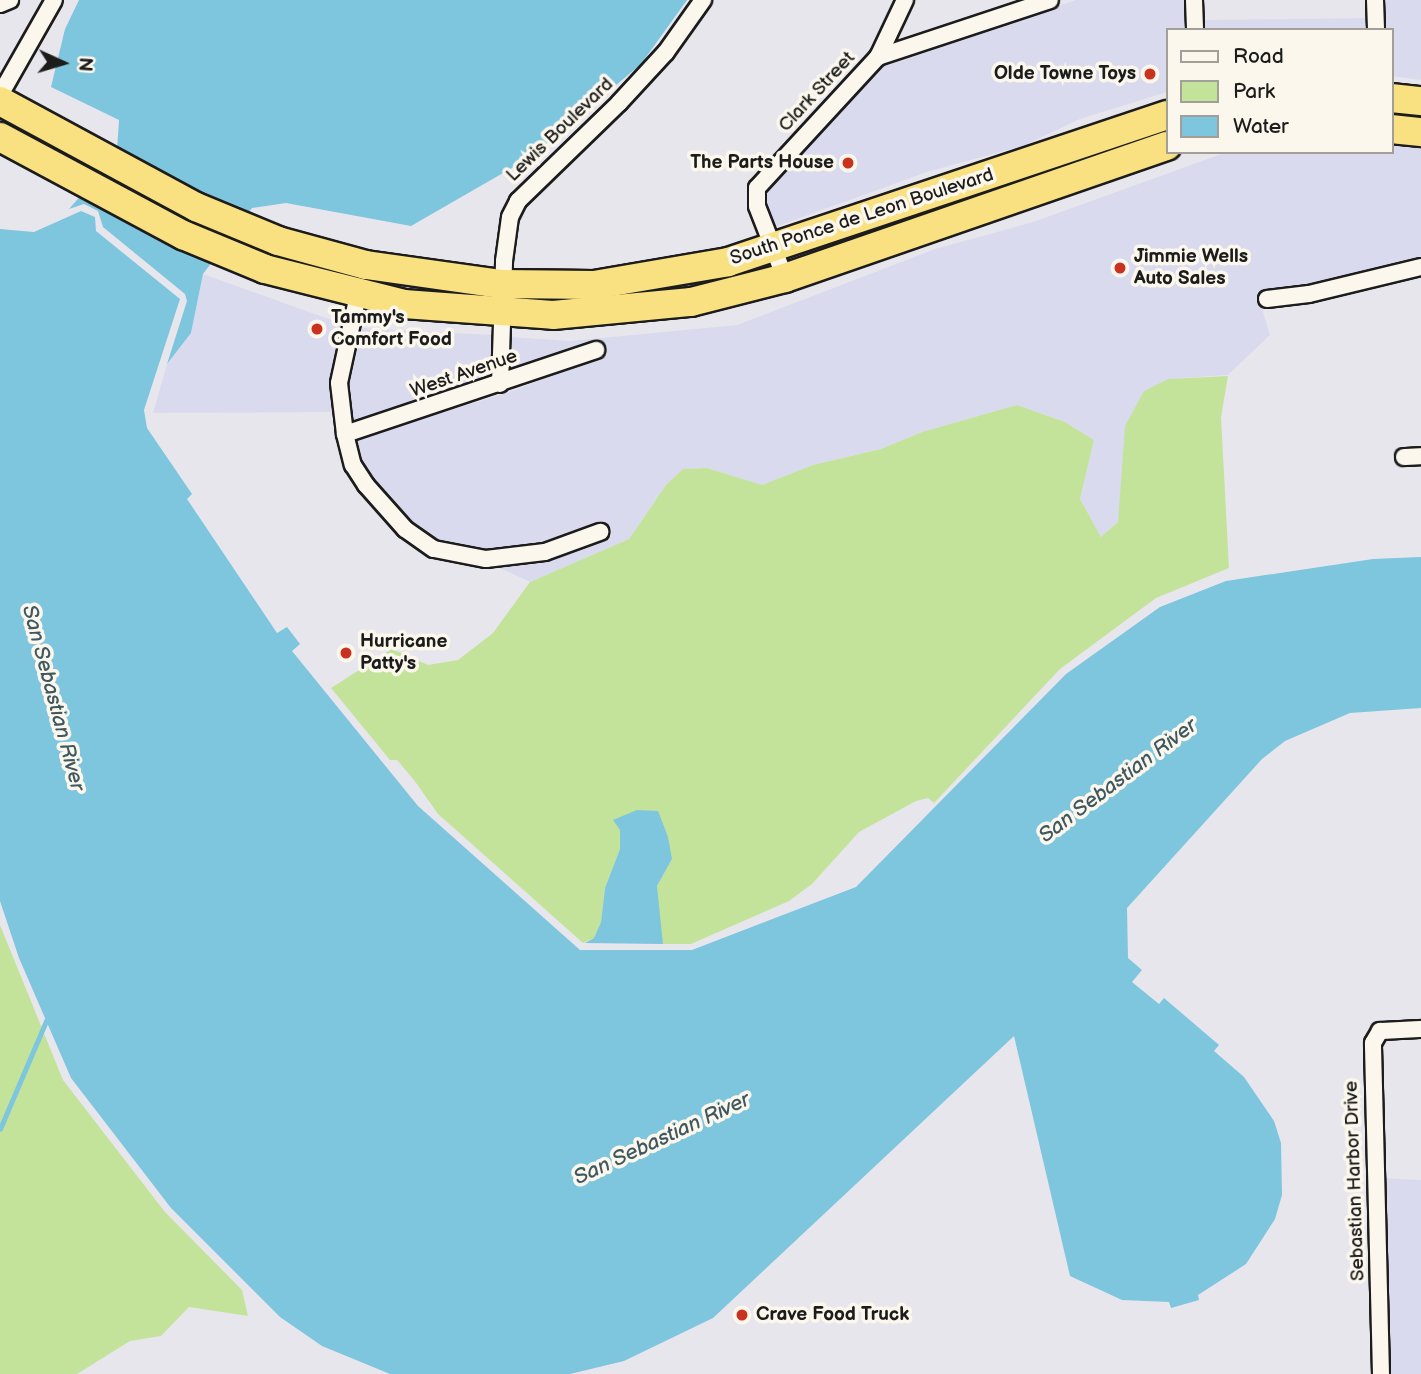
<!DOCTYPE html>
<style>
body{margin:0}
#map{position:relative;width:1421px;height:1374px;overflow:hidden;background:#e8e6ed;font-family:"Balsamiq Sans",sans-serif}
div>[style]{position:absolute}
.built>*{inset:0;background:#dadaee}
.green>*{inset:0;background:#c3e39b}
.water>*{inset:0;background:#7ec5de}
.stream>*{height:4.5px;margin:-2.25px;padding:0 2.25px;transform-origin:2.25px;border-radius:2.25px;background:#7ec5de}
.roads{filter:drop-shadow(2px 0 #1c1c1c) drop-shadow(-2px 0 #1c1c1c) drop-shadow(0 2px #1c1c1c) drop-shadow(0 -2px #1c1c1c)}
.street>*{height:16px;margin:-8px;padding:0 8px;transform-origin:8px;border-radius:8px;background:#fbf7ec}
.highway>*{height:28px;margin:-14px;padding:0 14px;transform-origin:14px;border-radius:14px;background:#f9e181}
.dots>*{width:19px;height:19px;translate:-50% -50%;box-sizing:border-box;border:4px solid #fbf7ec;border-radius:50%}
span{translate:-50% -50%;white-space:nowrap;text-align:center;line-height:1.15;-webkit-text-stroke:7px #fbf7ec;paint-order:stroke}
.poi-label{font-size:19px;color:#1c1c1c;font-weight:700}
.right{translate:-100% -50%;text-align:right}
.left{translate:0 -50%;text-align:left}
.street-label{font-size:19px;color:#1c1c1c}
.water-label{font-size:21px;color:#3e5760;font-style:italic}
.legend{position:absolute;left:1166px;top:28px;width:228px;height:126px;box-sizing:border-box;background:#fbf7ec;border:2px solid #a29f99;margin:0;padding:9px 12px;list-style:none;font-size:21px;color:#1c1c1c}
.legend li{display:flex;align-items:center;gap:14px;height:35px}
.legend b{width:35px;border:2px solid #a29f99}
.north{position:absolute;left:28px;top:28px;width:70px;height:70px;-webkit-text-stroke:5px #fbf7ec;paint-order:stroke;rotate:94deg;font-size:19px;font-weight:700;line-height:28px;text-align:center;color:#1c1c1c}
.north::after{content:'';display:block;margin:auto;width:24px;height:32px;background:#1c1c1c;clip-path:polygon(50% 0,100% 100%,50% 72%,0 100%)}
</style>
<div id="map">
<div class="built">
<i style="clip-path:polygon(1076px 0,1185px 0,1186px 30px,1167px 30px,1167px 92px,1080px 119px,1025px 145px,927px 172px,775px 227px,765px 195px,770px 183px,884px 63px)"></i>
<i style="clip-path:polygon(1384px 0,1421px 0,1421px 80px,1391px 76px,1391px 30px,1385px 30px)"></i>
<i style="clip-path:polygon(1366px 18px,1367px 30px,1204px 30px,1204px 20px)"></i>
<i style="clip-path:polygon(1391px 138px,1421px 147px,1421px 259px,1307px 287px,1257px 292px,1270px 335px,1228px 375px,1168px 379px,1125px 479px,1118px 522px,1101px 537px,1080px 499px,1094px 440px,1065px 422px,1017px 405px,922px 432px,881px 449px,813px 465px,762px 485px,707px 468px,683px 469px,666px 485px,629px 539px,530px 582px,498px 567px,549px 560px,612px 536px,604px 522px,543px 545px,486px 551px,449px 546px,411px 523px,387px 499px,362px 462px,356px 439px,509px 392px,608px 355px,600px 340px,509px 372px,510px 337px,570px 341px,737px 325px,935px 249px,1033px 222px,1227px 152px,1391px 152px)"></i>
<i style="clip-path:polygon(203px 274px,343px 324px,330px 382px,332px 412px,153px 413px,167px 364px,191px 333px)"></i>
<i style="clip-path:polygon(360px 328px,492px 335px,491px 379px,352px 423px,348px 384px)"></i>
<i style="clip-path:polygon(1384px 1178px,1421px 1180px,1421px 1374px,1391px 1374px)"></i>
</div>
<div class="green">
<i style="clip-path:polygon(1228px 376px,1221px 417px,1229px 568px,1156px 598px,1060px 669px,934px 803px,928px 798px,916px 801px,859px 832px,812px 884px,789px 901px,691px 944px,663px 944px,659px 931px,657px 886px,672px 859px,620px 830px,620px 849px,605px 888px,601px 922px,594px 938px,583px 943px,438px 814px,414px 780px,397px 760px,390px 760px,331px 688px,392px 649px,428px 665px,458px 660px,493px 633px,530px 582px,629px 539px,666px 485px,683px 469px,707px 468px,762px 485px,813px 465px,881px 449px,922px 432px,1017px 405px,1065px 422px,1094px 440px,1080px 499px,1101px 537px,1118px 522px,1125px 426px,1144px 391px,1168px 379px)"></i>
<i style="clip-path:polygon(0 925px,63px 1080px,165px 1212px,242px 1290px,248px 1316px,189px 1307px,161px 1336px,130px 1341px,77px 1374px,0 1374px)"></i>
</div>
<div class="water">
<i style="clip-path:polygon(79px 0,687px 0,641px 64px,531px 157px,411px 226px,286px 203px,252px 208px,244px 219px,117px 150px,119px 120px,51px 87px,65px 29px)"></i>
<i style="clip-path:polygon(84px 192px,215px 258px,203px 274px,191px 333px,167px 364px,187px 301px,185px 294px,103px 227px,98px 211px,84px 204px,69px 209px)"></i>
<i style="clip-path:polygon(81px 211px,95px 217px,96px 231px,180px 299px,144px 410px,147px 428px,192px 494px,187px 499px,277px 633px,287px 627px,300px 644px,292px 651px,418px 806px,580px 950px,692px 950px,856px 887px,1066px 674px,1160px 607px,1226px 581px,1373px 559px,1421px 557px,1421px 708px,1350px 713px,1285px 741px,1262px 759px,1127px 908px,1128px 958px,1142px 970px,1132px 982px,1159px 1004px,1164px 998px,1219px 1045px,1214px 1051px,1244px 1077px,1274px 1121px,1281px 1143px,1282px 1195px,1275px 1219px,1246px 1264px,1198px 1295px,1199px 1300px,1171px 1308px,1169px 1302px,1122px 1300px,1070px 1276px,1014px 1036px,713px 1318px,624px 1361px,570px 1374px,390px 1374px,322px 1346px,280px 1317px,171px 1208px,71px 1078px,19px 958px,0 901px,0 229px,34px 232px)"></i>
<i style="clip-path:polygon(637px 810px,658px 811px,668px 837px,672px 859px,657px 886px,663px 944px,585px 943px,594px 938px,601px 922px,605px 888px,620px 849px,620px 830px,613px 820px)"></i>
</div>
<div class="stream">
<i style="left:0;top:1129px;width:117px;rotate:-66.9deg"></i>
</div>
<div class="roads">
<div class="street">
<i style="left:1194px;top:0;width:30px;rotate:88deg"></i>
<i style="left:1375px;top:0;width:30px;rotate:88deg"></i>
<i style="left:0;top:4px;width:11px;rotate:-22deg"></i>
<i style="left:878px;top:57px;width:63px;rotate:-64.7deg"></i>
<i style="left:0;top:95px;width:109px;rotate:-60.4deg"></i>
<i style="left:785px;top:278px;width:77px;rotate:-111.3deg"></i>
<i style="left:757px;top:206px;width:18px;rotate:-90deg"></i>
<i style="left:757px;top:188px;width:178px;rotate:-47.3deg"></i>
<i style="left:878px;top:57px;width:181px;rotate:-18.3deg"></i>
<i style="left:358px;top:295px;width:90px;rotate:102.2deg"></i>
<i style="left:339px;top:383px;width:51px;rotate:83.3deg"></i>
<i style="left:345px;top:434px;width:32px;rotate:76deg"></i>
<i style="left:353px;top:465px;width:24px;rotate:57deg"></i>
<i style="left:366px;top:485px;width:59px;rotate:48.4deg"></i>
<i style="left:405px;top:529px;width:35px;rotate:35deg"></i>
<i style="left:434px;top:549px;width:53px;rotate:10.9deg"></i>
<i style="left:486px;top:559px;width:59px;rotate:-6.8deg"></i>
<i style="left:545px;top:552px;width:59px;rotate:-20deg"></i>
<i style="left:1267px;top:299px;width:42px;rotate:-6.8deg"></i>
<i style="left:1309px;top:294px;width:115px;rotate:-13.6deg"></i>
<i style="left:500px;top:384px;width:123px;rotate:-88.1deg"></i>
<i style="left:504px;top:261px;width:44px;rotate:-82.2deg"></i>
<i style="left:510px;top:217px;width:18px;rotate:-63deg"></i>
<i style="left:518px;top:201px;width:141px;rotate:-44.1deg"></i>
<i style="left:619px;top:103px;width:69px;rotate:-47.3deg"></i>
<i style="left:666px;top:52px;width:64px;rotate:-54.6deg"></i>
<i style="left:345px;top:434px;width:265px;rotate:-18.5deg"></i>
<i style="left:1404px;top:457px;width:17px;rotate:-3deg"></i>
<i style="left:1381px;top:1374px;width:331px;rotate:-91.4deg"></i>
<i style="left:1373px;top:1043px;width:14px;rotate:-60deg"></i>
<i style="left:1380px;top:1031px;width:41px;rotate:-2.8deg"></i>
</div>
<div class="highway">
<i style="left:1391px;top:98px;width:30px;rotate:6deg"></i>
<i style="left:0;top:101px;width:223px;rotate:28.4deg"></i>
<i style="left:196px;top:207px;width:89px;rotate:22.5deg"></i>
<i style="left:278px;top:241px;width:91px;rotate:15.3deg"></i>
<i style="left:366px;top:265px;width:137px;rotate:8deg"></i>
<i style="left:502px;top:284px;width:92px;rotate:0.6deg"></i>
<i style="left:594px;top:285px;width:136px;rotate:-9.7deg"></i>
<i style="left:728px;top:262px;width:463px;rotate:-18.5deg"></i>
<i style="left:1391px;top:129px;width:30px;rotate:6deg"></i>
<i style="left:0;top:137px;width:208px;rotate:28.2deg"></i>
<i style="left:183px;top:235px;width:89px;rotate:22.5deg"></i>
<i style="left:265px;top:269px;width:143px;rotate:14.1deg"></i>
<i style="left:404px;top:304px;width:149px;rotate:4.2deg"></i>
<i style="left:553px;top:315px;width:139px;rotate:-5.4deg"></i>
<i style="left:691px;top:302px;width:97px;rotate:-14.3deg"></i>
<i style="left:785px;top:278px;width:404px;rotate:-19.1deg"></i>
</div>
</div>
<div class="dots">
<i style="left:1150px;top:74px;background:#c8321e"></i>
<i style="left:848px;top:163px;background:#c8321e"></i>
<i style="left:1120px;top:268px;background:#c8321e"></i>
<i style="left:317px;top:329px;background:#c8321e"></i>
<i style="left:346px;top:653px;background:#c8321e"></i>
<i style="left:742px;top:1315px;background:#c8321e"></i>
</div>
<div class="poi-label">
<span class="right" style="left:1136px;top:74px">Olde Towne Toys</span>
<span class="right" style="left:834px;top:163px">The Parts House</span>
<span class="left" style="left:1134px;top:268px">Jimmie Wells<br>Auto Sales</span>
<span class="left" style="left:331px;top:329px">Tammy's<br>Comfort Food</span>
<span class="left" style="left:360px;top:653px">Hurricane<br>Patty's</span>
<span class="left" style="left:756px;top:1315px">Crave Food Truck</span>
</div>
<div class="street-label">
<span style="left:817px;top:92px;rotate:-47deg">Clark Street</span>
<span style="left:560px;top:130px;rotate:-44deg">Lewis Boulevard</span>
<span style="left:862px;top:217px;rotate:-18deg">South Ponce de Leon Boulevard</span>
<span style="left:464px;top:374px;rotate:-19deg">West Avenue</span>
<span style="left:1355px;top:1181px;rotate:-92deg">Sebastian Harbor Drive</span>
</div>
<div class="water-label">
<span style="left:53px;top:698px;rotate:75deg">San Sebastian River</span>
<span style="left:1118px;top:781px;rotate:-37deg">San Sebastian River</span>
<span style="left:662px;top:1139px;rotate:-25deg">San Sebastian River</span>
</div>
<ul class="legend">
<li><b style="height:9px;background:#fbf7ec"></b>Road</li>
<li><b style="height:19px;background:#c3e39b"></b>Park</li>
<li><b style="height:19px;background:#7ec5de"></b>Water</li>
</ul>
<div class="north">N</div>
</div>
